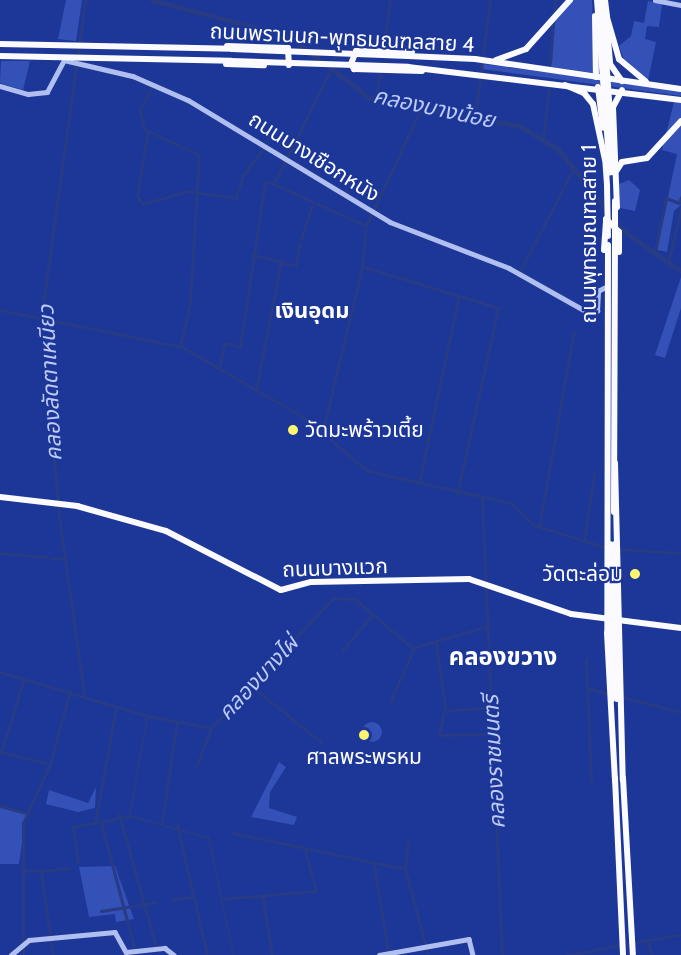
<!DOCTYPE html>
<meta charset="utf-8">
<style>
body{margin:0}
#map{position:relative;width:681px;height:955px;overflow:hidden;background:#1c3798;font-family:Cabin,"Noto Sans Thai",sans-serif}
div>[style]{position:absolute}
.green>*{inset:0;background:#3351b6}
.round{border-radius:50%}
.stream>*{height:1.5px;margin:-0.75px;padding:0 0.75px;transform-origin:0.75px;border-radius:0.75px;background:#273c85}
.canal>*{height:3px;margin:-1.5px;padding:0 1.5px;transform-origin:1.5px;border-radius:1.5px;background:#273c85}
.river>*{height:4.5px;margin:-2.25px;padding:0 2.25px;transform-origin:2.25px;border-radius:2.25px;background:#273c85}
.minor>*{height:4.5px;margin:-2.25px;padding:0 2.25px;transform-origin:2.25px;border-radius:2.25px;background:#b1bff0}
.major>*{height:6px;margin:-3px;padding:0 3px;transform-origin:3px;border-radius:3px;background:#fafaff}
.major-bridge>*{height:6px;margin:-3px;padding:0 3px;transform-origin:3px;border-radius:3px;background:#fafaff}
.dots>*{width:16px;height:16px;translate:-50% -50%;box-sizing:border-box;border:3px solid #1c3798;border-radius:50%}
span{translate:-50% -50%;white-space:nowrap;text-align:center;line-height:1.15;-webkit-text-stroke:4.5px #1c3798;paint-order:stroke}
.street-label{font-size:21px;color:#fff}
.poi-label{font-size:21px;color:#fff}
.left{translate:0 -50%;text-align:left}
.right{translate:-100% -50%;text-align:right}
.water-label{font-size:22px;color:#bdcbf6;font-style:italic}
.neighbourhood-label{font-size:22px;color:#fff;font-weight:700}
.quarter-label{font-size:24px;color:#fff;font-weight:700}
</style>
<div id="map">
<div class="green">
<i style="clip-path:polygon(66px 0,82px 0,76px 41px,58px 39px)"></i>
<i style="clip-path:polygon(571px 0,592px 0,595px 73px,551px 67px,554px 17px)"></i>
<i style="clip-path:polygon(648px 1px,662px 4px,659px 27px,647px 26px,645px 39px,656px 42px,648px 81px,624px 60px,619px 46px,631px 36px,634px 21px,644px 23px)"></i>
<i style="clip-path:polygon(1px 61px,30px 61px,23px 90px,0 83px)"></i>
<i style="clip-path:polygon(483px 64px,681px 90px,681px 96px,482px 69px)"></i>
<i style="clip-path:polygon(674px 102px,681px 103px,681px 205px,674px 211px,667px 252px,657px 250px,677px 154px,662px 150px)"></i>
<i style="clip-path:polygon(629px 180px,640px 190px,635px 211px,620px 208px,619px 184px)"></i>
<i style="clip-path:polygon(681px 277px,681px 308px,665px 358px,655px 355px)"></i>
<i class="round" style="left:362px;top:722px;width:20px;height:20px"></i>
<i style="clip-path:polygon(279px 762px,286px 767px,270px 792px,269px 808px,297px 817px,294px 825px,251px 817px)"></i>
<i style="clip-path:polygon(96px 787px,95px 808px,78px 812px,46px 804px,49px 790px,88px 803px)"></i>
<i style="clip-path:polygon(0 807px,26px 814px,19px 864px,0 864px)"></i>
<i style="clip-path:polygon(115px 866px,134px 919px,116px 922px,115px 914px,89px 917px,79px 867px)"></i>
</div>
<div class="stream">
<i style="left:148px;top:716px;width:102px;rotate:100.2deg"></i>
<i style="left:130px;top:816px;width:82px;rotate:15.6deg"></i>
<i style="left:209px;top:838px;width:120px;rotate:77.9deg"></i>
</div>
<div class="canal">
<i style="left:383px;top:49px;width:49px;rotate:-81.9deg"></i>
<i style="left:550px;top:63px;width:63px;rotate:-85.5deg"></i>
<i style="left:151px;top:89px;width:24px;rotate:118deg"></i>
<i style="left:140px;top:110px;width:19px;rotate:78deg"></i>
<i style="left:144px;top:129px;width:61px;rotate:25.3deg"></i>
<i style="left:199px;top:155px;width:149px;rotate:93.5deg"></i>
<i style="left:190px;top:304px;width:43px;rotate:103.4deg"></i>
<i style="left:376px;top:99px;width:27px;rotate:-82deg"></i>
<i style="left:475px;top:117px;width:118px;rotate:-82.7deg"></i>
<i style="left:148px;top:131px;width:66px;rotate:99.6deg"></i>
<i style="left:137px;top:196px;width:10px;rotate:53deg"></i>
<i style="left:143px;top:204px;width:47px;rotate:-16.1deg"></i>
<i style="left:188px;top:191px;width:49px;rotate:8.3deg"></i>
<i style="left:236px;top:198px;width:24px;rotate:-73deg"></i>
<i style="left:243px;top:175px;width:33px;rotate:-52deg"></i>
<i style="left:543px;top:138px;width:50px;rotate:-83.2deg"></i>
<i style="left:274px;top:184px;width:101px;rotate:24.5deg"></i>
<i style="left:301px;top:239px;width:35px;rotate:-72deg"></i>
<i style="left:655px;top:252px;width:55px;rotate:-78.5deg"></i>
<i style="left:666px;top:198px;width:14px;rotate:21deg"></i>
<i style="left:679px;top:203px;width:6px;rotate:-72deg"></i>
<i style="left:252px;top:255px;width:30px;rotate:12deg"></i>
<i style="left:281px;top:261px;width:131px;rotate:101deg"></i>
<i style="left:668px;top:263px;width:56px;rotate:-76.5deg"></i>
<i style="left:281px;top:264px;width:15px;rotate:4deg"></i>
<i style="left:296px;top:265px;width:22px;rotate:-80deg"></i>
<i style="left:361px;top:266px;width:143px;rotate:17deg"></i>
<i style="left:498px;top:308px;width:190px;rotate:102.4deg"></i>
<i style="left:521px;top:269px;width:112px;rotate:-62.3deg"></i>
<i style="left:0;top:310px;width:186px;rotate:11.5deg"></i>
<i style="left:182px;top:347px;width:140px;rotate:30deg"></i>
<i style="left:303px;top:417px;width:85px;rotate:39.7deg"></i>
<i style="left:368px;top:471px;width:147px;rotate:12.6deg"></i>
<i style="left:511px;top:503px;width:32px;rotate:44deg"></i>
<i style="left:534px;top:525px;width:77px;rotate:17.5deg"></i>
<i style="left:219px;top:368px;width:26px;rotate:-77deg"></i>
<i style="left:225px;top:343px;width:16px;rotate:15deg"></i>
<i style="left:240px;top:347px;width:168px;rotate:-81.4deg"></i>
<i style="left:265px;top:181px;width:9px;rotate:18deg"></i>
<i style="left:274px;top:184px;width:131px;rotate:-63.6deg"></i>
<i style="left:322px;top:434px;width:171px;rotate:-76.5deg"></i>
<i style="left:362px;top:268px;width:42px;rotate:-84.6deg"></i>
<i style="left:366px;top:226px;width:132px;rotate:-65deg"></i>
<i style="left:419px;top:483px;width:192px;rotate:-78deg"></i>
<i style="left:482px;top:498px;width:457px;rotate:87.5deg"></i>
<i style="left:539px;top:527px;width:199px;rotate:-79.9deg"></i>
<i style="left:584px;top:541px;width:68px;rotate:-81.5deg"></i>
<i style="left:617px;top:549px;width:64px;rotate:3.6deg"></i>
<i style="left:0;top:553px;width:47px;rotate:4.9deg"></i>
<i style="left:51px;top:558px;width:13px;rotate:4deg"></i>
<i style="left:436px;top:643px;width:64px;rotate:81.9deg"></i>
<i style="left:445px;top:706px;width:30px;rotate:102deg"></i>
<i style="left:439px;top:735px;width:54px;rotate:-1.1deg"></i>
<i style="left:342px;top:651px;width:47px;rotate:-50.2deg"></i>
<i style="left:586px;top:660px;width:121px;rotate:87.6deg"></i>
<i style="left:0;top:672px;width:154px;rotate:16.6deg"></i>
<i style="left:148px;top:716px;width:64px;rotate:10.8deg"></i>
<i style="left:211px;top:728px;width:178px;rotate:-46.8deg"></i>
<i style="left:333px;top:598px;width:22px;rotate:3deg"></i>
<i style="left:355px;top:599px;width:75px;rotate:40.7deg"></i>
<i style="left:412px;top:648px;width:79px;rotate:-16.1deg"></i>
<i style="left:24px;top:679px;width:77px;rotate:107.5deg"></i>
<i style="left:1px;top:752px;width:50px;rotate:13.8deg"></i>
<i style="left:250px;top:685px;width:91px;rotate:38.8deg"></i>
<i style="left:587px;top:688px;width:24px;rotate:15deg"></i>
<i style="left:84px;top:694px;width:181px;rotate:-98deg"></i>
<i style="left:59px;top:515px;width:197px;rotate:-95.2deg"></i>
<i style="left:41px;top:319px;width:322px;rotate:-82.1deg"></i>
<i style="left:622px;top:697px;width:61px;rotate:14.3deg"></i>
<i style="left:390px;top:702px;width:59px;rotate:-66deg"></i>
<i style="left:444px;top:711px;width:49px;rotate:-4.7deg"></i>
<i style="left:197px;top:765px;width:40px;rotate:-69deg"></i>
<i style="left:0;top:806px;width:28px;rotate:15deg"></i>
<i style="left:119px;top:814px;width:138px;rotate:74.5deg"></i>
<i style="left:162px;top:821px;width:100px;rotate:-81.4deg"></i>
<i style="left:95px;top:823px;width:118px;rotate:-79.7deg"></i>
<i style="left:101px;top:823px;width:137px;rotate:75.1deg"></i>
<i style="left:177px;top:825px;width:133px;rotate:77deg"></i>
<i style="left:233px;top:833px;width:176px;rotate:11.8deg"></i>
<i style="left:408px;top:842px;width:27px;rotate:96deg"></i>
<i style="left:405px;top:869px;width:89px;rotate:75deg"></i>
<i style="left:78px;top:862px;width:35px;rotate:-98deg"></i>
<i style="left:73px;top:827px;width:58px;rotate:-10.9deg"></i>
<i style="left:374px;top:865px;width:87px;rotate:80.8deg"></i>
<i style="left:21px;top:870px;width:20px;rotate:3deg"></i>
<i style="left:41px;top:871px;width:67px;rotate:82.2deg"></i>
<i style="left:41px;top:871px;width:28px;rotate:-6deg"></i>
<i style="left:262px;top:895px;width:61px;rotate:80.5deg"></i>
<i style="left:221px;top:899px;width:95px;rotate:-4.8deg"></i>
<i style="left:316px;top:891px;width:42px;rotate:-105deg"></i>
<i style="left:171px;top:900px;width:21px;rotate:-8deg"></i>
<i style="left:135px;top:906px;width:21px;rotate:-11deg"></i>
<i style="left:101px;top:911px;width:30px;rotate:-9deg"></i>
<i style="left:647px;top:940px;width:16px;rotate:72deg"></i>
<i style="left:51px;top:941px;width:14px;rotate:82deg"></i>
<i style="left:23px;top:955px;width:132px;rotate:-90deg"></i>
<i style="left:23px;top:823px;width:65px;rotate:-65.4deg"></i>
<i style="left:50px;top:764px;width:76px;rotate:-74.7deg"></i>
<i style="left:567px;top:955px;width:116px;rotate:-10.4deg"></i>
</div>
<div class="river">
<i style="left:152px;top:0;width:142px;rotate:14.7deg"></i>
<i style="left:289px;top:36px;width:102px;rotate:37.4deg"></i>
<i style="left:370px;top:98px;width:153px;rotate:10.6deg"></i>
<i style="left:520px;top:126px;width:44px;rotate:31.2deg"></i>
<i style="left:558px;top:149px;width:105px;rotate:51.2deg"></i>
<i style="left:624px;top:231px;width:70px;rotate:35.1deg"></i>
</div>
<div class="minor">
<i style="left:655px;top:0;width:26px;rotate:11deg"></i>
<i style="left:0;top:86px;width:29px;rotate:16deg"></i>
<i style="left:28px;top:94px;width:19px;rotate:-6deg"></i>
<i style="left:47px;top:92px;width:36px;rotate:-62deg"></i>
<i style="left:64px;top:60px;width:71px;rotate:13.1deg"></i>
<i style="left:133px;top:76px;width:60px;rotate:23.6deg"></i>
<i style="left:188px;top:100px;width:236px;rotate:31.1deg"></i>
<i style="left:390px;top:222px;width:128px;rotate:21.1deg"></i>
<i style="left:509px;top:268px;width:94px;rotate:29.3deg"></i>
<i style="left:591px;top:314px;width:7px;rotate:-27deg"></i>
<i style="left:597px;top:311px;width:20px;rotate:-87deg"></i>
<i style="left:598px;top:291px;width:7px;rotate:-27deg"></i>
<i style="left:11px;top:955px;width:23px;rotate:-40deg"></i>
<i style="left:29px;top:940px;width:86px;rotate:-5.3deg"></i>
<i style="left:115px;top:932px;width:23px;rotate:61deg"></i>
<i style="left:126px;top:952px;width:39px;rotate:-6deg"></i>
<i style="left:165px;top:948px;width:11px;rotate:38deg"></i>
<i style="left:379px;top:955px;width:91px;rotate:-10.1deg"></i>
<i style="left:469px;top:939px;width:16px;rotate:76deg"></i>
</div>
<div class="major">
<i style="left:605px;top:0;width:17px;rotate:83deg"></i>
<i style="left:606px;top:14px;width:47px;rotate:73.9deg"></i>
<i style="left:619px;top:59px;width:35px;rotate:40deg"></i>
<i style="left:595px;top:16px;width:61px;rotate:89.1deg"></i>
<i style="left:607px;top:28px;width:36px;rotate:85deg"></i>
<i style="left:610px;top:64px;width:21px;rotate:55deg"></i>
<i style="left:0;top:44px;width:232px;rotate:1.2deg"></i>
<i style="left:227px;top:46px;width:61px;rotate:1.9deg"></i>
<i style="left:288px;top:48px;width:17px;rotate:87deg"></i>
<i style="left:412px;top:52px;width:56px;rotate:-179deg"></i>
<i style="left:356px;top:51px;width:14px;rotate:111deg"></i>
<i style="left:351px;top:64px;width:6px;rotate:59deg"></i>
<i style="left:354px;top:69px;width:68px;rotate:1.7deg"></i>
<i style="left:0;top:56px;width:231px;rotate:1.2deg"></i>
<i style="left:408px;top:56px;width:67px;rotate:2.6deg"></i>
<i style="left:475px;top:59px;width:208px;rotate:8.3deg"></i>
<i style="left:496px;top:60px;width:32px;rotate:-20deg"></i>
<i style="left:526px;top:49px;width:66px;rotate:-48.1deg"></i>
<i style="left:226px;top:64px;width:38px;rotate:2deg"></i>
<i style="left:408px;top:67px;width:275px;rotate:6.9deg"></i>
<i style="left:565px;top:85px;width:21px;rotate:23deg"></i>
<i style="left:584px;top:93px;width:14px;rotate:51deg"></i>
<i style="left:593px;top:104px;width:57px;rotate:77.9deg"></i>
<i style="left:598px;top:87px;width:41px;rotate:83deg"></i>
<i style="left:605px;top:156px;width:30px;rotate:86deg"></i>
<i style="left:617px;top:170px;width:9px;rotate:-58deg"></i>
<i style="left:622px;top:162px;width:25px;rotate:-9deg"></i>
<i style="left:647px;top:158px;width:50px;rotate:-47.4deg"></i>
<i style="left:617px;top:207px;width:100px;rotate:-92.3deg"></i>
<i style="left:613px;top:107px;width:19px;rotate:-62deg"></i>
<i style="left:608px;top:245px;width:388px;rotate:90.1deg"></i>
<i style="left:607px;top:633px;width:148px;rotate:86.9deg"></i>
<i style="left:604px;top:250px;width:31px;rotate:-86deg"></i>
<i style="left:606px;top:219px;width:18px;rotate:45deg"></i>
<i style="left:619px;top:232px;width:20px;rotate:90deg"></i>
<i style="left:615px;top:463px;width:317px;rotate:88.6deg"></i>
<i style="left:0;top:497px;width:78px;rotate:6.7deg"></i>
<i style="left:77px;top:506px;width:92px;rotate:15.7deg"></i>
<i style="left:166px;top:531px;width:129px;rotate:27.2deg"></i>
<i style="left:281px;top:590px;width:31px;rotate:-15deg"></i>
<i style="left:311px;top:582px;width:158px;rotate:-1.1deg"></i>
<i style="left:469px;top:579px;width:108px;rotate:18.9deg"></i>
<i style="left:571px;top:614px;width:111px;rotate:7.3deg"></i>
<i style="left:614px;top:512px;width:266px;rotate:-89.8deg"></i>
<i style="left:615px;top:778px;width:177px;rotate:87.4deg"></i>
<i style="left:623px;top:778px;width:177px;rotate:86.8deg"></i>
</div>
<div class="major-bridge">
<i style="left:597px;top:0;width:173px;rotate:85.7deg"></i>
<i style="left:602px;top:0;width:173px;rotate:86deg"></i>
<i style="left:232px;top:49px;width:176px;rotate:2.3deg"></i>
<i style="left:231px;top:61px;width:177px;rotate:1.9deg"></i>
<i style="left:607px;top:186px;width:50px;rotate:88.9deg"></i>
<i style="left:615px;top:201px;width:45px;rotate:90deg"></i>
<i style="left:610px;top:544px;width:155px;rotate:89.3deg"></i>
<i style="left:615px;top:544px;width:155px;rotate:89.3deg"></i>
</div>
<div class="dots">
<i style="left:293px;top:430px;background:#fff570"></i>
<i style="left:635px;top:574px;background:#fff570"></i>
<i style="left:364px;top:735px;background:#fff570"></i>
</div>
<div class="street-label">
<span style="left:342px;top:38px;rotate:3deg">ถนนพรานนก-พุทธมณฑลสาย 4</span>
<span style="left:314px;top:157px;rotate:32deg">ถนนบางเชือกหนัง</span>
<span style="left:589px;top:234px;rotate:-90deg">ถนนพุทธมณฑลสาย 1</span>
<span style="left:335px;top:568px;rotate:-2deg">ถนนบางแวก</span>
</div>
<div class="poi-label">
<span class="left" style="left:305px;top:430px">วัดมะพร้าวเตี้ย</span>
<span class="right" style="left:623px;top:574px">วัดตะล่อม</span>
<span style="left:364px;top:757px">ศาลพระพรหม</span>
</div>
<div class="water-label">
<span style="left:434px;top:108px;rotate:12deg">คลองบางน้อย</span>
<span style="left:50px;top:383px;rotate:-93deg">คลองลัดตาเหนียว</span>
<span style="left:258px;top:678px;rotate:-47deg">คลองบางไผ่</span>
<span style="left:494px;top:762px;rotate:-93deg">คลองราชมนตรี</span>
</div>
<div class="neighbourhood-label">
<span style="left:312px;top:311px">เงินอุดม</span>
</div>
<div class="quarter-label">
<span style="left:503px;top:657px">คลองขวาง</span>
</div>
</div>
